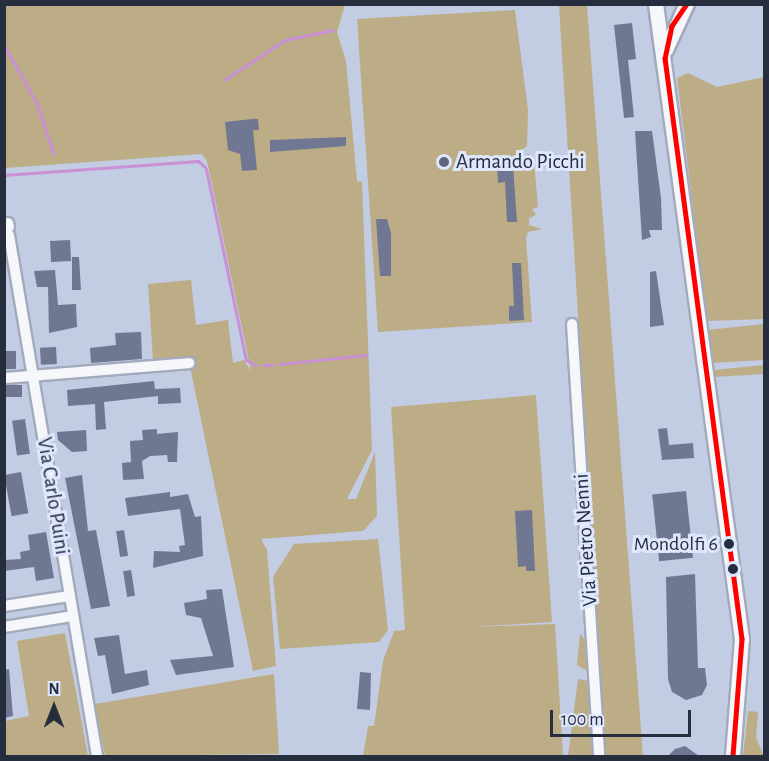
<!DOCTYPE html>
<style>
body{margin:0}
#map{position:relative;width:769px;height:761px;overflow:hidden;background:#c2cce3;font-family:"Alegreya Sans",sans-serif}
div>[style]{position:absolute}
.green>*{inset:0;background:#bcad86}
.stream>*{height:3px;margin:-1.5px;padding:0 1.5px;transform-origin:1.5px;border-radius:1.5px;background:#ca90d5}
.building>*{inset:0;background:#707793;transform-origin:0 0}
.roads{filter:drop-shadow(2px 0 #a2aabc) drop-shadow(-2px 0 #a2aabc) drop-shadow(0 2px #a2aabc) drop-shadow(0 -2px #a2aabc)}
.minor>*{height:10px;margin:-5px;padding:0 5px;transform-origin:5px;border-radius:5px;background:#f6f7fb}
.major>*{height:14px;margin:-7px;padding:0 7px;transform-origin:7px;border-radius:7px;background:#f6f7fb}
.bus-1>*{height:4.5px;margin:-2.25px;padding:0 2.25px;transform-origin:2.25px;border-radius:2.25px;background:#f00}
.dots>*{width:16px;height:16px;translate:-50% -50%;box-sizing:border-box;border:3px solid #dee7fd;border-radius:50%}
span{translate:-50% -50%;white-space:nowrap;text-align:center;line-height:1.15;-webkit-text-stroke:6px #dee7fd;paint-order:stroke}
.bus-label{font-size:20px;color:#262d3d}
.right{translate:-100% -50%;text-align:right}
.poi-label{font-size:21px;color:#262d3d}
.left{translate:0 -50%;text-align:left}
.street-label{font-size:21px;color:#262d3d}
.frame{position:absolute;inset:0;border:6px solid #262d3d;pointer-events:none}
.north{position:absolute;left:24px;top:677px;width:60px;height:60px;-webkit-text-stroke:4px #dee7fd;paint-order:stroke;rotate:0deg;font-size:16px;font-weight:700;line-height:24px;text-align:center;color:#262d3d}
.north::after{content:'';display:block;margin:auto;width:21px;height:27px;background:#262d3d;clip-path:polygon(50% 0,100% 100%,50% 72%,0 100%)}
.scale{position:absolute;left:550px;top:710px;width:141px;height:27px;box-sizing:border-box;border:3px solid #262d3d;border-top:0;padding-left:8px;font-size:18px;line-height:21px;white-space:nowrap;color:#262d3d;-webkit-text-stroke:4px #dee7fd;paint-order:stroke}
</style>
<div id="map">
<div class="green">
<i style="clip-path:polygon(5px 5px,345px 5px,337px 32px,346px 61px,357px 181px,362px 182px,372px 450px,347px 499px,356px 499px,375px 452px,377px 516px,363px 531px,261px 539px,267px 550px,276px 666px,253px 671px,188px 357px,153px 360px,148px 284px,191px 280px,196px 325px,228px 320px,233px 363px,244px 360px,251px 371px,207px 161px,202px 154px,5px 168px)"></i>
<i style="clip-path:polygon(559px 5px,587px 5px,643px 756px,605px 756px)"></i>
<i style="clip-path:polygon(515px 10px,528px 110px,527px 146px,520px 152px,523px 161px,528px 153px,534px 162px,538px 207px,532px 209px,536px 215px,529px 218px,529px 225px,542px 229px,528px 232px,526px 238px,532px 322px,378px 332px,357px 19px)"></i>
<i style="clip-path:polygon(688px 73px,717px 87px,764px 77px,764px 319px,707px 321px,677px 78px)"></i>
<i style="clip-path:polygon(764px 324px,764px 360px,712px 363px,707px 330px)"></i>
<i style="clip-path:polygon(764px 365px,764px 374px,714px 377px,714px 370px)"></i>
<i style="clip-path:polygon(536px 395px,552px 622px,469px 627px,555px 624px,563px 756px,363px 756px,368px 726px,374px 726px,383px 661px,394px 631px,405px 630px,391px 407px)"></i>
<i style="clip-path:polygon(378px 539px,388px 630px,379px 642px,280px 649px,273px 577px,294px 544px)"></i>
<i style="clip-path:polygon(65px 633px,88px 756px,5px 756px,5px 721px,29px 716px,17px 641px)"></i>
<i style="clip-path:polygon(580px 634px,587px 642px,589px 672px,577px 665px)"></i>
<i style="clip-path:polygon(274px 674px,279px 754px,105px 756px,95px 704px)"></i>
<i style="clip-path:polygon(578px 679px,590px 681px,595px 756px,568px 756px)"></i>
<i style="clip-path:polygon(748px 711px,758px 712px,756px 737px,764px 756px,743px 756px)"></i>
</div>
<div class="stream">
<i style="left:649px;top:15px;width:52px;rotate:82.3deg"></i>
<i style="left:4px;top:45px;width:68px;rotate:60.8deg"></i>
<i style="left:37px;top:104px;width:52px;rotate:71.9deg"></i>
<i style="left:224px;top:80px;width:73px;rotate:-33.3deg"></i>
<i style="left:285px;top:40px;width:49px;rotate:-11.8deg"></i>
<i style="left:660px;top:87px;width:133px;rotate:82.2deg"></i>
<i style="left:206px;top:169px;width:195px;rotate:78.2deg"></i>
<i style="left:246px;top:360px;width:11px;rotate:27deg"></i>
<i style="left:4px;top:175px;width:195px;rotate:-4.1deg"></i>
<i style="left:198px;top:161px;width:9px;rotate:41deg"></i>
<i style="left:4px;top:261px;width:1px"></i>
<i style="left:279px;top:364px;width:88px;rotate:-5.8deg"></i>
<i style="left:263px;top:365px;width:10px"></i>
<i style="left:725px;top:756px;width:25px;rotate:-83deg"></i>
</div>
<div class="building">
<i style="clip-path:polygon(632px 23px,636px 59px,628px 60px,634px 117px,624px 118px,614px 25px)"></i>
<i style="clip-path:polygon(252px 119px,258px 119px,259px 130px,253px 130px,257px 170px,242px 171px,240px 154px,228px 150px,225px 122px)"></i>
<i style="clip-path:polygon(635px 131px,652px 131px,661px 198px,662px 230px,649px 230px,651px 237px,642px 240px)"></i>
<i style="clip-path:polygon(346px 137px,346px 146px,270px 152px,270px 140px)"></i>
<i style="clip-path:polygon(513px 165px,517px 222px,507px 222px,505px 182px,498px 183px,497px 166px)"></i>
<i style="clip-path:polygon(376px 219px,387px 219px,391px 233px,391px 276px,380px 276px)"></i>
<i style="left:70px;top:240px;width:21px;height:20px;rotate:87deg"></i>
<i style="clip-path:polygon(72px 257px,79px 257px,81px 290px,72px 290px)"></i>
<i style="clip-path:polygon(512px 263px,521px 263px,524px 320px,509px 321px,509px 306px,514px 306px)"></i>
<i style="clip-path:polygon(55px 270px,58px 305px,76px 304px,77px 327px,49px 333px,48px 287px,37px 287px,34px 271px)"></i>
<i style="clip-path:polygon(656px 271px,664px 325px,650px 327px,650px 272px)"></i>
<i style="clip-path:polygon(141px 332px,142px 359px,91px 363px,90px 348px,116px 345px,115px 333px)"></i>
<i style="left:56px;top:347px;width:17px;height:16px;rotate:87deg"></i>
<i style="left:4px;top:351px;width:12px;height:18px"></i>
<i style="clip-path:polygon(154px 381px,155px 389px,180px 388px,181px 403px,158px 404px,158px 396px,104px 402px,106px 429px,96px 430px,95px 404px,68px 406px,67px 390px)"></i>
<i style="left:6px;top:385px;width:16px;height:12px"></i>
<i style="left:25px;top:419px;width:35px;height:13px;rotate:82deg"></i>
<i style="clip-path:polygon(667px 428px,669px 445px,693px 443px,694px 458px,662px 460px,658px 429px)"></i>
<i style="clip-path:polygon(157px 429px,157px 434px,178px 432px,177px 462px,168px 462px,167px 455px,150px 456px,142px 461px,144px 479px,123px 480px,122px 463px,131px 462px,130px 441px,143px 440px,142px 430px)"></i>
<i style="clip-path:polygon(86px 430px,87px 451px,72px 452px,58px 440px,57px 432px)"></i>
<i style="left:21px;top:472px;width:42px;height:17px;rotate:80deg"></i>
<i style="clip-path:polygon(82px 475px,88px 531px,96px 530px,110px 606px,91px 609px,65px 478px)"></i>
<i style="left:686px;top:491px;width:67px;height:34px;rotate:84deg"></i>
<i style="clip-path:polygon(170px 492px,170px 497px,188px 494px,195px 517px,201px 516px,203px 556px,153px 568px,154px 551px,180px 552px,179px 546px,185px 545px,180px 509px,128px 516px,125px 498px)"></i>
<i style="clip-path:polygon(532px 510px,535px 571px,526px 571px,526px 566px,518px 567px,515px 511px)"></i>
<i style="left:124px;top:530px;width:26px;height:8px;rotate:81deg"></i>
<i style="clip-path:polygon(46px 532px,54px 578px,36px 581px,34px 567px,4px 571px,4px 560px,21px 559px,20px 552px,30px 550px,28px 535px)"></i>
<i style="left:131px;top:570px;width:26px;height:8px;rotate:81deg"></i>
<i style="clip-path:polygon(695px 574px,698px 668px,705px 668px,707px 685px,702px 695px,686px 700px,672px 692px,668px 679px,666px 577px)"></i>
<i style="clip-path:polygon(222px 589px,234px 667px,176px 675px,170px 660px,213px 656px,201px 618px,186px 615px,184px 603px,207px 599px,206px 590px)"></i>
<i style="clip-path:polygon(119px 635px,125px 674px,147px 670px,149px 685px,112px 694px,105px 655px,98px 656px,94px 638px)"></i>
<i style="clip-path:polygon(9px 669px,13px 716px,4px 718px,4px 670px)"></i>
<i style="clip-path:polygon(360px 672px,371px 673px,370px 710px,357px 709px)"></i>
<i style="clip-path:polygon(685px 746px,699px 756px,668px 756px,675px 749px)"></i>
</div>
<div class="roads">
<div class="minor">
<i style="left:8px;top:223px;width:4px;rotate:76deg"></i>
<i style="left:9px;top:235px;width:528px;rotate:80.41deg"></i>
<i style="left:572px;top:324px;width:433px;rotate:86.4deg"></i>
<i style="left:4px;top:378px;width:186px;rotate:-4.6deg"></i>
<i style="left:4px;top:606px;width:66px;rotate:-8.7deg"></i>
<i style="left:4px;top:627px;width:70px;rotate:-9.1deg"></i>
</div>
<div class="major">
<i style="left:656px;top:4px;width:641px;rotate:82.29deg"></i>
<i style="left:742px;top:639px;width:117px;rotate:94.4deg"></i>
<i style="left:666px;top:50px;width:51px;rotate:-65.5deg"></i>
</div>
</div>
<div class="bus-1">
<i style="left:687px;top:4px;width:27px;rotate:124deg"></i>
<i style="left:672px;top:26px;width:33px;rotate:102deg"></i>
<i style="left:665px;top:58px;width:586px;rotate:82.45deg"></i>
<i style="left:742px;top:639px;width:117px;rotate:94.4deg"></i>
</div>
<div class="dots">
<i style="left:444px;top:162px;background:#5d6577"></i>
<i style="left:729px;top:544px;background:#262d3d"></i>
<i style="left:733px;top:569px;background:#262d3d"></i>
</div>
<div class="bus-label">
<span class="right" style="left:718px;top:544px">Mondolfi 6</span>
</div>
<div class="poi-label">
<span class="left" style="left:456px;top:162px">Armando Picchi</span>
</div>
<div class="street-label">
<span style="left:53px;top:496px;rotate:81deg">Via Carlo Puini</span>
<span style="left:586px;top:540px;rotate:-94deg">Via Pietro Nenni</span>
</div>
<div class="frame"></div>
<div class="north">N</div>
<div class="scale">100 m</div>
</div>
